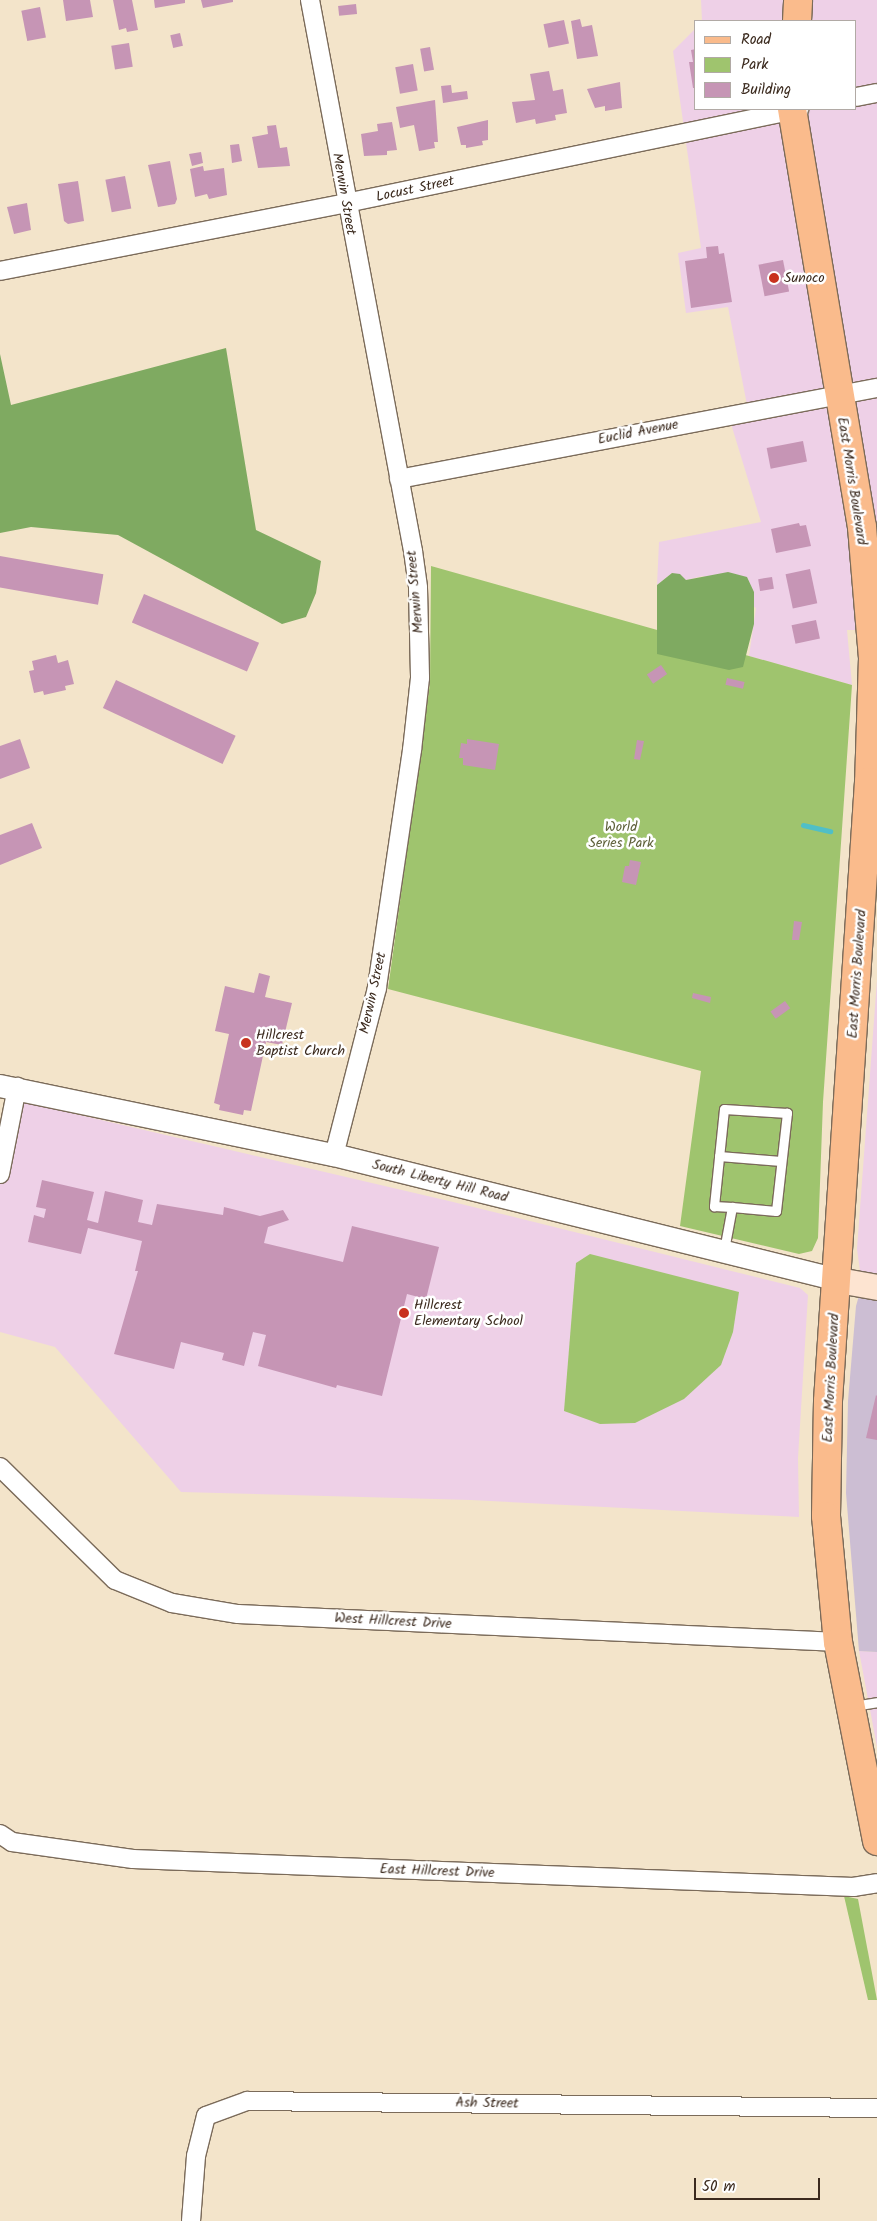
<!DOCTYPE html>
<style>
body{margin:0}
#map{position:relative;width:877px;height:2221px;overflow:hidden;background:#f3e4ca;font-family:Kalam,sans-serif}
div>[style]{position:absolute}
.built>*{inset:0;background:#eed0e7}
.industrial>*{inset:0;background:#ccbed3}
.green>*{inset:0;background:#9fc46e}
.forest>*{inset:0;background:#7faa61}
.stream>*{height:5px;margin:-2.5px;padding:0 2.5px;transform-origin:2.5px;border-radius:2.5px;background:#50bfc7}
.building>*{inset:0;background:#c695b5;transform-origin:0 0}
.roads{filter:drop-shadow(1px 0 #7b6b5a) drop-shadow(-1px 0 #7b6b5a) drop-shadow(0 1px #7b6b5a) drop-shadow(0 -1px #7b6b5a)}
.service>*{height:9px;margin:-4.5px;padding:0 4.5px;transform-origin:4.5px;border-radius:4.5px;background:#fff}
.minor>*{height:18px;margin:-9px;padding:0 9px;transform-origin:9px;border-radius:9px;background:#fff}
.tertiary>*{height:22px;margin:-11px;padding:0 11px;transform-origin:11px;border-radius:11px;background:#fff}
.secondary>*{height:25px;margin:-12.5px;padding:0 12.5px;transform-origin:12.5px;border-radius:12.5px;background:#fde4d1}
.primary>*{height:28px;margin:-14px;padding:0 14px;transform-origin:14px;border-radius:14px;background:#fabb8c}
.dots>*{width:14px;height:14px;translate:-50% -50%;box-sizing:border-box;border:2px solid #fff;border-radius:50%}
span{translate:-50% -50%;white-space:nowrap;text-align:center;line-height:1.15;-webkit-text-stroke:5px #fff;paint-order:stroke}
.street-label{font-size:14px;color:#3b2a1e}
.poi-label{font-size:14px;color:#3b2a1e}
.left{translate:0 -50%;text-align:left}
.park-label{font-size:14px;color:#5e603a}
.legend{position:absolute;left:694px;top:20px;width:162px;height:90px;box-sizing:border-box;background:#fff;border:1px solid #b1aaa5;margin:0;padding:6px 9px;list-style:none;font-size:15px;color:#3b2a1e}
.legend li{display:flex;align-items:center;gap:10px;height:25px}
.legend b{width:25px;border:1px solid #b1aaa5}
.scale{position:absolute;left:694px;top:2178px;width:126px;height:22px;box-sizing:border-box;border:2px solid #3b2a1e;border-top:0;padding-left:6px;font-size:15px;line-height:18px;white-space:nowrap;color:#3b2a1e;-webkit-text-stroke:4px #fff;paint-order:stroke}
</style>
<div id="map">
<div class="built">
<i style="clip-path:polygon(701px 0,877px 0,877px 630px,847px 630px,852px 685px,749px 656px,756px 608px,703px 576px,686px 580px,672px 573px,657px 585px,659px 542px,761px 522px,728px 414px,748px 410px,728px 307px,686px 313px,678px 253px,701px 248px,673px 51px,696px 28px,696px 109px,856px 109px,856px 21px,702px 21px)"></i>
<i style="clip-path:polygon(877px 980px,877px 1287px,862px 1285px,857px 1249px)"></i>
<i style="clip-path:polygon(15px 1100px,449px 1201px,800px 1288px,808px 1295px,798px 1458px,799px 1517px,471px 1500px,181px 1492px,55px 1347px,0 1332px,0 1174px)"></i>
<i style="clip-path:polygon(859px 1651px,877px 1652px,877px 1747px)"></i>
</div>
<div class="industrial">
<i style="clip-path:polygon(862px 1285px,877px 1287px,877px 1652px,859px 1651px,846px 1493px,848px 1401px,856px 1306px)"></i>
</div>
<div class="green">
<i style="clip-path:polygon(431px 566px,852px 685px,823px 1102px,818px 1238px,812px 1251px,799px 1254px,680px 1226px,701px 1071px,388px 989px,430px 683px)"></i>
<i style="clip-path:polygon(590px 1254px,739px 1292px,733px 1332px,721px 1365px,684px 1399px,635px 1423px,600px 1424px,564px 1411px,576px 1263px)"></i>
<i style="clip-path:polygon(844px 1896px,858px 1899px,877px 2000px,868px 2000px)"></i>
</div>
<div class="forest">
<i style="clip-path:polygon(226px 348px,256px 530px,321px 561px,316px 593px,306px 617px,282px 624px,118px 535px,31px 527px,0 533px,0 354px,11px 405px)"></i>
<i style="clip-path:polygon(728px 572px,747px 577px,754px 592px,754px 624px,743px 667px,729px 670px,657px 654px,657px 585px,672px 573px,680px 574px,686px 580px)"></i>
</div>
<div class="stream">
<i style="left:803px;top:825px;width:28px;rotate:13deg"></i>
</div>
<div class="building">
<i style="clip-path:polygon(63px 0,90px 0,93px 17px,66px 21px)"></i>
<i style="clip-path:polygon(113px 0,132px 0,138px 30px,127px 32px,126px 28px,119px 30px)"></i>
<i style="clip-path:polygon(154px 0,185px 0,185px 3px,155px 8px)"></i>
<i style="clip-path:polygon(201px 0,233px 0,233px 2px,203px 8px)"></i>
<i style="left:356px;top:4px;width:10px;height:18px;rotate:84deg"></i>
<i style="left:40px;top:7px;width:31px;height:19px;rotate:79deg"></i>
<i style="clip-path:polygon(580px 19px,582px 27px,592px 25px,598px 56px,577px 59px,571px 21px)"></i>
<i style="left:564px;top:20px;width:24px;height:21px;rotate:78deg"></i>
<i style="left:180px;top:33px;width:13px;height:10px;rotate:77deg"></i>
<i style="left:129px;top:43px;width:24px;height:18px;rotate:81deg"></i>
<i style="left:430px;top:47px;width:23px;height:10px;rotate:80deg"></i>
<i style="clip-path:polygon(696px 49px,696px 88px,693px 88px,689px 62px,693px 62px,691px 50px)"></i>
<i style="left:413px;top:64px;width:27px;height:18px;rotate:80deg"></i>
<i style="clip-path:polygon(549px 71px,553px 91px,563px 89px,567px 113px,555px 115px,556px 120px,536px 124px,535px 119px,516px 123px,512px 102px,535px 100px,530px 74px)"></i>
<i style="clip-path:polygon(620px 82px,622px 108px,605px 111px,605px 106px,595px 108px,587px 89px)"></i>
<i style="clip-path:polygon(451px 85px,452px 93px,467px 91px,468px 99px,443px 103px,441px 86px)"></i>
<i style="clip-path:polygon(435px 100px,438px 142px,434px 142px,435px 148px,419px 151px,414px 125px,400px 128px,396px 107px)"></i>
<i style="clip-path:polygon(488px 120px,488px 140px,482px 141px,483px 145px,466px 148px,466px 145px,461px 145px,457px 127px)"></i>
<i style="clip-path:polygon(392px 122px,397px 150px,387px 151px,387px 155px,364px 156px,361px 134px,378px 131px,377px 124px)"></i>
<i style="clip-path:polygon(276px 125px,280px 148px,287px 147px,290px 166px,258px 168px,252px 137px,268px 134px,267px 126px)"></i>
<i style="clip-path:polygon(239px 144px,242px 161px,232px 163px,230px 145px)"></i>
<i style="clip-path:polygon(201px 152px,203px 163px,192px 166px,189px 154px)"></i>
<i style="clip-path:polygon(170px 161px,177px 199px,175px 204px,158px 207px,148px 165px)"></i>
<i style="clip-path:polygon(203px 166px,204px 171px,224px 168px,227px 195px,209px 199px,207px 194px,195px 197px,190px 169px)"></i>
<i style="left:125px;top:176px;width:33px;height:20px;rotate:79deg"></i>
<i style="clip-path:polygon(78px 181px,84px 221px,68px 224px,64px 221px,58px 184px)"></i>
<i style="clip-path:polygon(27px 203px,31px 230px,14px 234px,7px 207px)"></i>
<i style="clip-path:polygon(718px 246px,719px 254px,724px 253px,732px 302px,691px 308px,685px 261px,707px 258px,706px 247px)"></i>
<i style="left:783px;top:260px;width:32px;height:25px;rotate:79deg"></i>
<i style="left:803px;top:441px;width:21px;height:37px;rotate:79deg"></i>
<i style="clip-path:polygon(799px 523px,800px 526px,806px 525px,811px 546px,776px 553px,771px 529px)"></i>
<i style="left:0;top:556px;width:105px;height:31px;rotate:10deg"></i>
<i style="left:810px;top:569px;width:35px;height:25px;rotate:78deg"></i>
<i style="left:772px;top:577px;width:12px;height:14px;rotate:81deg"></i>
<i style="left:144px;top:594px;width:125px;height:31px;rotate:23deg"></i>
<i style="left:816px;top:620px;width:19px;height:25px;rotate:78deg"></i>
<i style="clip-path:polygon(56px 655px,58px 663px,68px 660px,74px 684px,65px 686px,66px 690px,44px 695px,43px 691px,34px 693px,29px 671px,34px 670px,32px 661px)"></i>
<i style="left:661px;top:665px;width:11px;height:17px;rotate:56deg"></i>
<i style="left:727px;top:678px;width:18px;height:7px;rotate:13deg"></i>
<i style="left:116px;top:680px;width:132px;height:31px;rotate:25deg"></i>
<i style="clip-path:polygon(20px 739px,30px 768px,0 779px,0 746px)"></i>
<i style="clip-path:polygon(467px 739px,499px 744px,495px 770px,463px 765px,463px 758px,459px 758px,461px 743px,467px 744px)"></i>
<i style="clip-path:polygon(637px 740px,644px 741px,640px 760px,634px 759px)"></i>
<i style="clip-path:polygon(32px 823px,42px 848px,0 865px,0 835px)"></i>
<i style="clip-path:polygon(630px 860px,641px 862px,636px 885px,622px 882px,625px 866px,629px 866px)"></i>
<i style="clip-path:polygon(794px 921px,802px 922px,799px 940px,792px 940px)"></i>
<i style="clip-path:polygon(259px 973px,270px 976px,265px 997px,292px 1003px,282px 1045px,266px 1042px,251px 1111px,244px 1110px,243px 1115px,219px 1110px,220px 1105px,214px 1103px,229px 1034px,215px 1031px,225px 986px,254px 993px)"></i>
<i style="clip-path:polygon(693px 993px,711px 997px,710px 1003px,692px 998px)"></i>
<i style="left:785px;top:1001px;width:9px;height:18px;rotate:54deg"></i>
<i style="clip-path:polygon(42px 1180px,94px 1192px,87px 1220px,98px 1223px,105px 1191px,143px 1200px,138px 1222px,152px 1225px,157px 1204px,223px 1215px,224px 1207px,260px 1216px,283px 1210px,289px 1220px,268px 1227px,264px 1243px,343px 1262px,352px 1226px,439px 1247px,426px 1299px,407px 1294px,382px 1396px,337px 1385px,336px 1388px,258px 1366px,266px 1335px,253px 1332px,244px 1366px,222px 1360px,224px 1353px,181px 1342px,174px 1369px,114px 1354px,138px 1271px,135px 1271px,142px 1241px,88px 1228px,81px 1254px,28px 1242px,34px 1215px,44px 1218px,46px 1209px,36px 1207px)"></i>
<i style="clip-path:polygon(876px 1395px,877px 1396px,877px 1440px,866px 1438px)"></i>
</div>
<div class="roads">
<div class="service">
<i style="left:719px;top:1156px;width:62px;rotate:4.6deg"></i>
<i style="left:724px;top:1250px;width:44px;rotate:-79.5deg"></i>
<i style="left:732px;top:1207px;width:44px;rotate:5.2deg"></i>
<i style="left:776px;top:1211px;width:99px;rotate:-83.6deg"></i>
<i style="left:787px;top:1113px;width:63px;rotate:-176.4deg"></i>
<i style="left:724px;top:1109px;width:98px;rotate:95.9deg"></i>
<i style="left:714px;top:1206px;width:18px;rotate:3deg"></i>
<i style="left:853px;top:1706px;width:24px;rotate:-9deg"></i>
</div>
<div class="minor">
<i style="left:310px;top:0;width:561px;rotate:79.41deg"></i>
<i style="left:413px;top:551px;width:37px;rotate:82deg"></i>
<i style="left:418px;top:588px;width:90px;rotate:88.7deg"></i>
<i style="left:420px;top:678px;width:72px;rotate:96.3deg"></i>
<i style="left:412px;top:750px;width:241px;rotate:98.4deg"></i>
<i style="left:377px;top:988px;width:172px;rotate:104.4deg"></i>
<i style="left:856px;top:97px;width:21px;rotate:-11deg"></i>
<i style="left:0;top:271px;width:353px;rotate:-11.1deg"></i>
<i style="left:346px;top:203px;width:463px;rotate:-11.7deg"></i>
<i style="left:399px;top:479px;width:487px;rotate:-10.8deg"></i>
<i style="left:0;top:1174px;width:89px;rotate:-78.9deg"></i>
<i style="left:0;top:1467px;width:161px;rotate:44.5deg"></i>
<i style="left:115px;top:1580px;width:61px;rotate:22deg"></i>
<i style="left:172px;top:1603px;width:67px;rotate:9.5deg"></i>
<i style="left:238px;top:1614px;width:601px;rotate:2.67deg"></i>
<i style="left:0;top:1834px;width:14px;rotate:34deg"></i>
<i style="left:12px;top:1842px;width:122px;rotate:8deg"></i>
<i style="left:133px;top:1859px;width:721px;rotate:2.23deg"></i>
<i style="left:853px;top:1887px;width:24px;rotate:-9deg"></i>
<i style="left:191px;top:2221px;width:65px;rotate:-85.6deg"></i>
<i style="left:196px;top:2156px;width:41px;rotate:-76deg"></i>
<i style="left:206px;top:2116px;width:44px;rotate:-20.1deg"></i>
<i style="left:247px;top:2101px;width:630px;rotate:0.64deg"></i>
</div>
<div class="tertiary">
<i style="left:0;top:1086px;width:341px;rotate:11.7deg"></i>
<i style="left:334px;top:1155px;width:519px;rotate:13.93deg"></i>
</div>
<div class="secondary">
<i style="left:838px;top:1280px;width:40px;rotate:10deg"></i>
</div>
<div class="primary">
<i style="left:797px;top:21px;width:21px;rotate:-87deg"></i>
<i style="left:792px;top:109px;width:424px;rotate:80.5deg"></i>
<i style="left:862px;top:527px;width:131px;rotate:85.2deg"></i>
<i style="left:873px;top:658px;width:124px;rotate:91.8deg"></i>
<i style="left:869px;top:782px;width:620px;rotate:93.79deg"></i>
<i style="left:828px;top:1401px;width:115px;rotate:91deg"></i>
<i style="left:826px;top:1516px;width:127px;rotate:84.6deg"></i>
<i style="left:838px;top:1642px;width:203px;rotate:78.9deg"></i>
</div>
</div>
<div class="dots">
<i style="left:774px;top:278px;background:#c8321e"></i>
<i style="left:246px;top:1043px;background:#c8321e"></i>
<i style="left:404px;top:1313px;background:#c8321e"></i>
</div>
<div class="street-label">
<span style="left:415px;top:189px;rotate:-12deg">Locust Street</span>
<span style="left:344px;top:194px;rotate:80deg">Merwin Street</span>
<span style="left:638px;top:432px;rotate:-11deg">Euclid Avenue</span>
<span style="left:852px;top:481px;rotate:81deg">East Morris Boulevard</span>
<span style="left:415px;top:592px;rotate:-95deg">Merwin Street</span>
<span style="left:857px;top:974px;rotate:-86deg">East Morris Boulevard</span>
<span style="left:373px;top:993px;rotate:-78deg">Merwin Street</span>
<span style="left:440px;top:1181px;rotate:14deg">South Liberty Hill Road</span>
<span style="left:831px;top:1378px;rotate:-87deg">East Morris Boulevard</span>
<span style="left:393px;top:1621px;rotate:3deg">West Hillcrest Drive</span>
<span style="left:437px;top:1871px;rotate:2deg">East Hillcrest Drive</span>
<span style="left:487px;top:2103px;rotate:1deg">Ash Street</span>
</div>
<div class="poi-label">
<span class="left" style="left:784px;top:278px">Sunoco</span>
<span class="left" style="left:256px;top:1043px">Hillcrest<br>Baptist Church</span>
<span class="left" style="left:414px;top:1313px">Hillcrest<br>Elementary School</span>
</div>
<div class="park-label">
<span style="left:621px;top:835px">World<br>Series Park</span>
</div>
<ul class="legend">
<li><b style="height:6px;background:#fabb8c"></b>Road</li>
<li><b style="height:14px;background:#9fc46e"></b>Park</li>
<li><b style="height:14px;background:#c695b5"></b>Building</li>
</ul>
<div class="scale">50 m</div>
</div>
